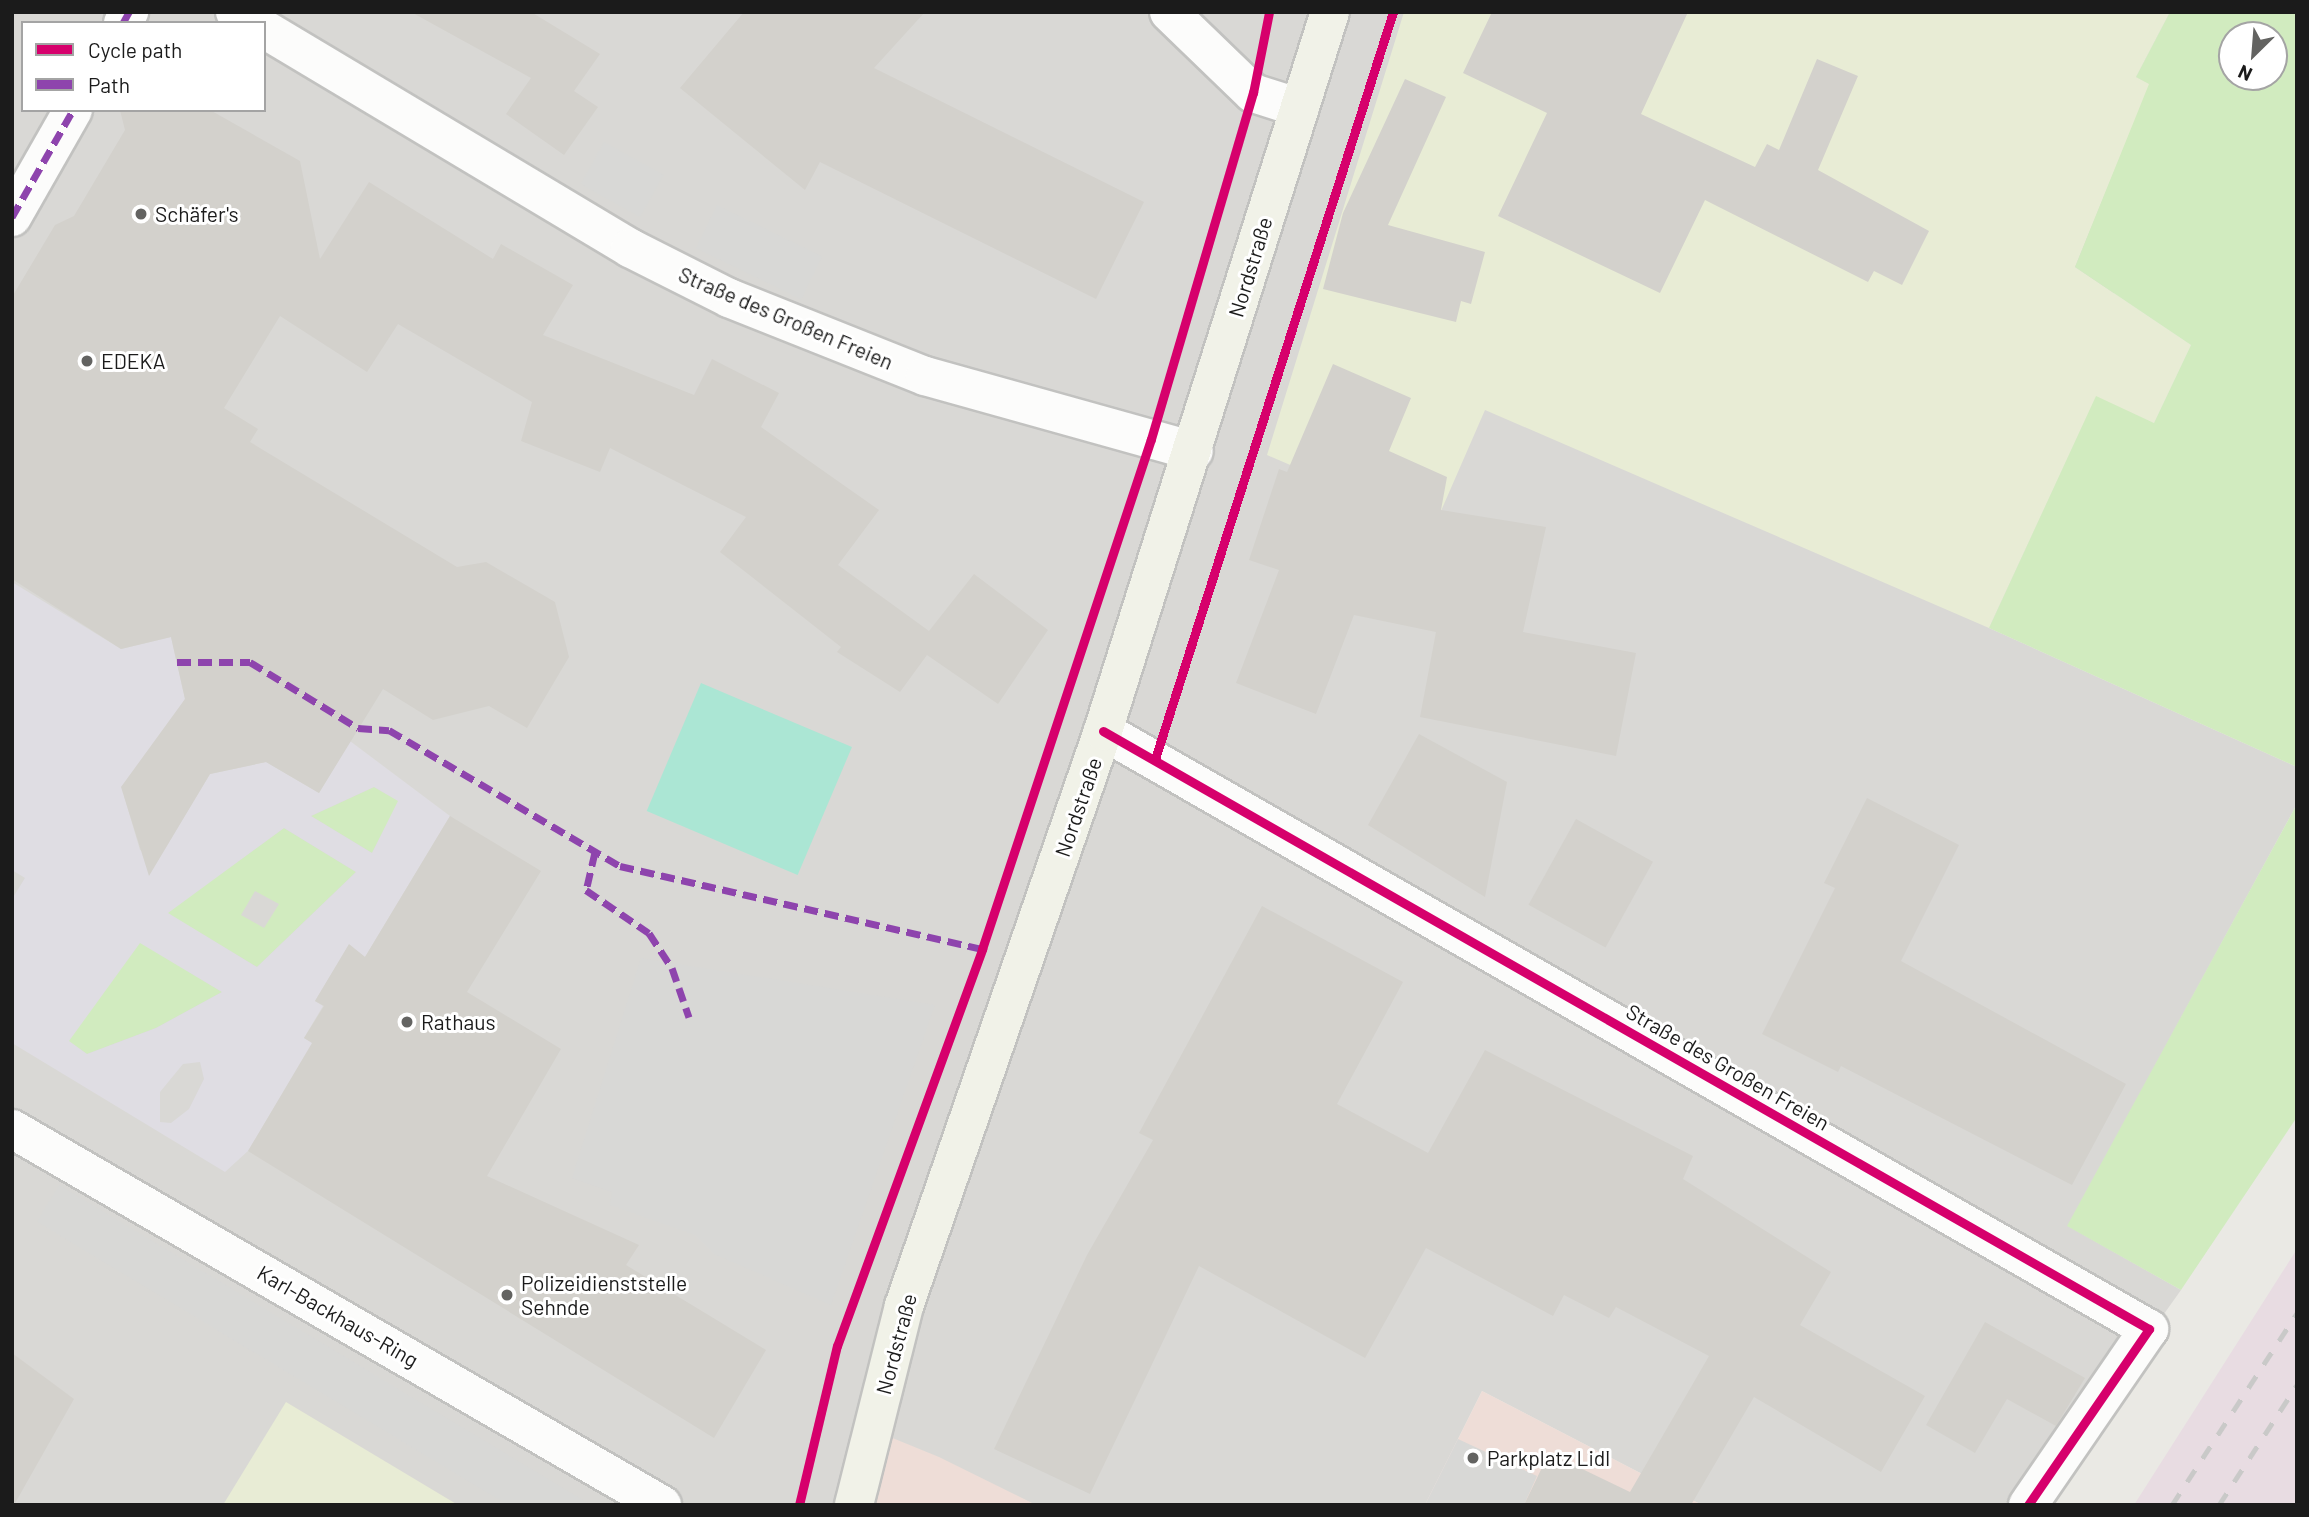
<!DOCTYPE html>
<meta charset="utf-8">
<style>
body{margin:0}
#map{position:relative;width:2309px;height:1517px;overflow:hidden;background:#eae9e4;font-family:Barlow,sans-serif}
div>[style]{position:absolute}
.residential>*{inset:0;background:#d9d8d5}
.commercial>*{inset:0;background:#eeddd7}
.industrial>*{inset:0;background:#e8dce2}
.farmland>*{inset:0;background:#e8ecd5}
.grass>*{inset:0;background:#d1ebbf}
.pitch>*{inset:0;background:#abe6d4;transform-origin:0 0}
.parking>*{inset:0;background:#d8d8d6;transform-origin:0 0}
.plaza>*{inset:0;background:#dfdde3}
.building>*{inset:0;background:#d3d1cc;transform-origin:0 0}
.roads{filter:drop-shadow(2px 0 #c2c2c0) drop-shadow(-2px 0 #c2c2c0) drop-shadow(0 2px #c2c2c0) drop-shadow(0 -2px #c2c2c0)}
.street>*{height:38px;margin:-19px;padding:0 19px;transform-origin:19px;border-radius:19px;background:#fcfcfb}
.secondary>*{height:38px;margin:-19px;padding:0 19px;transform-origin:19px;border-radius:19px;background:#f1f2e8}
.rail>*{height:5px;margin-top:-2.5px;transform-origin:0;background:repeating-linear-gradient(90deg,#c9c9c8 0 14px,transparent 0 28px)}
.quiet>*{height:7px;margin-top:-3.5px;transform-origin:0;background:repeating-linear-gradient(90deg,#8e44ad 0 14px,transparent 0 21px)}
.cycleway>*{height:9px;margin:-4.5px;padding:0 4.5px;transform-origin:4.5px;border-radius:4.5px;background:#d6006c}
.dots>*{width:19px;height:19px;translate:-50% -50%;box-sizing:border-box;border:4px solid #fff;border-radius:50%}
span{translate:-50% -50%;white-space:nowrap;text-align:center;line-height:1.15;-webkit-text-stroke:6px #fff;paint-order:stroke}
.poi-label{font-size:21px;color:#1b1b1b}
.left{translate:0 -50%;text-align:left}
.street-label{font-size:21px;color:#1b1b1b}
.frame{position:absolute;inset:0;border:14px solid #1b1b1b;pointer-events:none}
.legend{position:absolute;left:21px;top:21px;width:245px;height:91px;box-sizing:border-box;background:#fff;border:2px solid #a4a4a4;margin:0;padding:9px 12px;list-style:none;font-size:21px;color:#1b1b1b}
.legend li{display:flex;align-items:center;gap:14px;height:35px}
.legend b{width:35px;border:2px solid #a4a4a4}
.north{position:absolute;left:2218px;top:21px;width:70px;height:70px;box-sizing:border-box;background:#fff;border:2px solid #a4a4a4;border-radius:50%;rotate:205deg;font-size:19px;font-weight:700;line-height:28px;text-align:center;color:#1b1b1b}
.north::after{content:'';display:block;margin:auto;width:24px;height:32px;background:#636361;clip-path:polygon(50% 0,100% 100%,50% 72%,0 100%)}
</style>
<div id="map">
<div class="residential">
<i style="clip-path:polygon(evenodd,12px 12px,2170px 12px,2136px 77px,2150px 84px,2096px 396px,1989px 628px,2297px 767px,2297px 804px,2068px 1226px,2181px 1290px,2028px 1505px,1702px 1505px,1482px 1391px,1425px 1505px,1036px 1505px,873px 1430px,853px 1505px,12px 1505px,12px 12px,23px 23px,264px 23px,264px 110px,23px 110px,23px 23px)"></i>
</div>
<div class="commercial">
<i style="clip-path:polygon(1482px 1391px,1702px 1505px,1425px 1505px)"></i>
<i style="clip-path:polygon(873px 1430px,939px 1457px,1036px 1505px,853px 1505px)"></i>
</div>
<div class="industrial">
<i style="clip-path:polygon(2297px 1249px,2297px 1505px,2134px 1505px)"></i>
</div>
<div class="farmland">
<i style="clip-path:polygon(1404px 12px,2170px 12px,2136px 77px,2150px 84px,2075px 267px,2191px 345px,2154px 423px,2096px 397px,1989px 628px,1485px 410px,1434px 527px,1267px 455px)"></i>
<i style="clip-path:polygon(286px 1402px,458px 1505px,223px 1505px)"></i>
</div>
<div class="grass">
<i style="clip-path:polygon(evenodd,2170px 12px,2297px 12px,2297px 767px,1989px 628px,2096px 396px,2154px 423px,2191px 345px,2075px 267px,2149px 84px,2136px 77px,2170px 12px,2232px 35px,2274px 35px,2274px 77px,2232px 77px,2232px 35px)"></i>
<i style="clip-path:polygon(374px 787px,399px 801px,372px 853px,311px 816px)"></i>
<i style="clip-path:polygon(2297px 804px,2297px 1117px,2181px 1290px,2067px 1226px)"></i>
<i style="clip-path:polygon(evenodd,284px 828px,356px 872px,257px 967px,167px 913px,284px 828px,255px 891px,279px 904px,264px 928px,241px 915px,255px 891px)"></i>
<i style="clip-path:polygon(140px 942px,222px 992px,156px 1028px,87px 1054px,68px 1041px)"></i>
</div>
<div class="pitch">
<i style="left:701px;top:683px;width:164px;height:139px;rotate:23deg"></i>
</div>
<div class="parking">
<i style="left:604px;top:142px;width:68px;height:48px;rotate:29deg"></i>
<i style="left:717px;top:205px;width:117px;height:48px;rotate:26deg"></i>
<i style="clip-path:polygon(641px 958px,935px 1005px,831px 1305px,714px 1254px,695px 1235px,610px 1205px,612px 1192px,572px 1178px)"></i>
<i style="left:59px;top:1185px;width:622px;height:43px;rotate:31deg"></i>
<i style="clip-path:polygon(1458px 1439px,1537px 1476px,1524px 1505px,1425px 1505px)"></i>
</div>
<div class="plaza">
<i style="clip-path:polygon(evenodd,12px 582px,121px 649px,171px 637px,185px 699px,124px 796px,140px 850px,158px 860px,210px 774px,266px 762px,319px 793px,350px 741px,450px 816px,365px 957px,349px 945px,315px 1001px,323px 1006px,304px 1038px,313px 1043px,248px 1151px,225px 1172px,12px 1043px,12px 899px,25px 878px,12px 870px,12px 582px,374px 787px,398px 801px,372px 853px,311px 816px,374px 787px,12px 582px,284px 828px,356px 872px,257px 967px,168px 913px,284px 828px,12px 582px,140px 943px,222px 992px,156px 1028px,87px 1054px,69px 1041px,140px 943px,12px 582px,200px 1062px,204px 1079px,189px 1109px,171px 1123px,160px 1122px,160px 1092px,183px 1064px,200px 1062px)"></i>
</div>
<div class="building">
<i style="clip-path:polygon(411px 12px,531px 12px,600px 54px,574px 91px,598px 107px,564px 155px,506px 114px,531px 78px)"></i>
<i style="clip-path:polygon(744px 12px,925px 12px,874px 68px,1144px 202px,1096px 299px,820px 162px,805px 190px,680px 88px)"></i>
<i style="clip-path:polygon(1492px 12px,1688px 12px,1641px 114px,1755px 167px,1767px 144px,1779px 150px,1817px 59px,1858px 76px,1818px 170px,1929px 231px,1902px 285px,1874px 271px,1868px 282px,1705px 200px,1660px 293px,1498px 216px,1547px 113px,1463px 73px)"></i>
<i style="clip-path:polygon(1405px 79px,1446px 97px,1388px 225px,1485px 252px,1471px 304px,1461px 301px,1456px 322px,1323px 289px,1343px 213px)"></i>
<i style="clip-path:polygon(120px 110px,210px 110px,300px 161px,320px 259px,369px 182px,493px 259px,501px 244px,573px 285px,543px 335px,694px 395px,712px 359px,779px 393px,761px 427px,879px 510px,838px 565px,929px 631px,974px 574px,1048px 630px,998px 704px,927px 655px,900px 692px,837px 652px,841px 647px,720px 552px,746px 517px,610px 448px,600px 472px,521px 441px,532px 402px,398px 324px,367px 372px,280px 316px,224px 408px,258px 429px,250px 442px,457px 567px,486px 562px,555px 602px,569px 657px,527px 728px,489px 706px,433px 720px,383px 689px,319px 793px,266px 762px,210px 774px,149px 876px,121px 787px,185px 699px,171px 637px,121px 649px,12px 579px,12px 297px,55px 225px,74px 216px,125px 130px)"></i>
<i style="clip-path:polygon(1333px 364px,1411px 398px,1389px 451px,1447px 477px,1441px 510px,1546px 527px,1523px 632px,1636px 653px,1616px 756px,1420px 717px,1436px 632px,1354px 615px,1316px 714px,1236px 683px,1279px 570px,1249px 560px,1279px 469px,1287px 472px)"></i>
<i style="clip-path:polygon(1419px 734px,1507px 782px,1485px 897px,1368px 825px)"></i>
<i style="clip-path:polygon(1867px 798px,1959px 845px,1901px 961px,2126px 1084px,2072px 1185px,1841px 1066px,1838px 1072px,1762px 1034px,1835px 888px,1824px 883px)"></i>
<i style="clip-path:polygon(450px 816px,541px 871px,467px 992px,561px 1049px,487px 1176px,639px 1245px,626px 1265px,766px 1350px,714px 1438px,248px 1151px,312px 1043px,304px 1038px,324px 1006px,315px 1001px,349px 944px,365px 957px)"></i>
<i style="left:1576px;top:819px;width:88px;height:98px;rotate:29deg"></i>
<i style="clip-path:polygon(1262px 906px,1403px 982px,1337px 1104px,1428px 1153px,1485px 1050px,1693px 1156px,1683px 1179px,1831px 1272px,1800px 1325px,1925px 1396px,1881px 1472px,1754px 1397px,1691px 1505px,1524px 1505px,1549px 1453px,1630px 1492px,1709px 1356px,1616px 1307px,1609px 1318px,1564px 1295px,1553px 1316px,1426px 1248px,1365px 1358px,1199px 1266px,1090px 1494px,994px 1449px,1087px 1255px,1153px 1140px,1139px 1133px)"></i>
<i style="clip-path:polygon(1985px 1322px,2085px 1378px,2056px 1426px,2007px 1399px,1975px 1453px,1926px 1425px)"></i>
<i style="clip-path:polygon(12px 1353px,74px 1399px,14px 1505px,12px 1505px)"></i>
</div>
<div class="roads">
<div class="street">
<i style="left:235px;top:12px;width:21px;rotate:31deg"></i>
<i style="left:1169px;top:12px;width:117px;rotate:44deg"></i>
<i style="left:1253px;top:93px;width:49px;rotate:17.7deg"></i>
<i style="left:123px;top:23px;width:13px;rotate:-61deg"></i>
<i style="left:264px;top:29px;width:427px;rotate:30.9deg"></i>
<i style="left:630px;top:248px;width:111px;rotate:26.8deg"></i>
<i style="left:729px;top:298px;width:211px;rotate:21.7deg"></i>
<i style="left:925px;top:376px;width:279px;rotate:15.6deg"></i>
<i style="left:12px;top:217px;width:123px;rotate:-60.3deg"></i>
<i style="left:1103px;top:731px;width:1205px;rotate:29.76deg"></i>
<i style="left:2149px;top:1329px;width:214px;rotate:124.5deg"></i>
<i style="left:12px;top:1129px;width:751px;rotate:30.05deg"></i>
</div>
<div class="secondary">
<i style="left:854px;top:1505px;width:205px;rotate:-75.9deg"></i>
<i style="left:904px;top:1306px;width:608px;rotate:-70.91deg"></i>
<i style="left:1103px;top:731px;width:754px;rotate:-72.48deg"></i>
</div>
</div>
<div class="rail">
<i style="left:2172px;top:1505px;width:229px;rotate:-56.9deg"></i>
<i style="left:2219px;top:1505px;width:143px;rotate:-57deg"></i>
</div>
<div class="quiet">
<i style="left:123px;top:23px;width:13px;rotate:-61deg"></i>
<i style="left:12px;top:217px;width:123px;rotate:-60.3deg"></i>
<i style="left:177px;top:662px;width:73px"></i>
<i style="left:250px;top:662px;width:127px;rotate:31.4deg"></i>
<i style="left:358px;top:728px;width:31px;rotate:4deg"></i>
<i style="left:389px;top:730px;width:268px;rotate:30.5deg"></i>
<i style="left:620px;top:866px;width:371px;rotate:12.9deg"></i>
<i style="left:595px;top:852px;width:39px;rotate:103deg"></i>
<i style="left:586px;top:890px;width:76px;rotate:34.3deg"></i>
<i style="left:649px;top:933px;width:42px;rotate:56.7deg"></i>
<i style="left:672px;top:968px;width:52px;rotate:70.9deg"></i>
</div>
<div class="cycleway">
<i style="left:1103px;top:731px;width:1205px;rotate:29.76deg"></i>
<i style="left:2149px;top:1329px;width:214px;rotate:124.5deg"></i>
<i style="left:1155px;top:759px;width:784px;rotate:-72.33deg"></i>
<i style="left:799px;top:1505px;width:163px;rotate:-76.6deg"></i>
<i style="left:837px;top:1346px;width:423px;rotate:-69.9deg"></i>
<i style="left:982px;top:949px;width:537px;rotate:-71.67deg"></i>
<i style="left:1151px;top:439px;width:361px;rotate:-73.6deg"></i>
<i style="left:1253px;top:93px;width:83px;rotate:-78.8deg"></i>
</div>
<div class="dots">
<i style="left:141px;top:214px;background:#636361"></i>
<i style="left:87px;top:361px;background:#636361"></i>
<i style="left:407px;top:1022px;background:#636361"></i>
<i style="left:507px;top:1295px;background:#636361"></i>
<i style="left:1473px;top:1458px;background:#636361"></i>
</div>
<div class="poi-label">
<span class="left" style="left:155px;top:214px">Schäfer's</span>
<span class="left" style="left:101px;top:361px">EDEKA</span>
<span class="left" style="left:421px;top:1022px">Rathaus</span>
<span class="left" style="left:521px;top:1295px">Polizeidienststelle<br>Sehnde</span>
<span class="left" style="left:1487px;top:1458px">Parkplatz Lidl</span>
</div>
<div class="street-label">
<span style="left:1250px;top:267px;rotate:-73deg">Nordstraße</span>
<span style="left:786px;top:318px;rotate:23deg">Straße des Großen Freien</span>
<span style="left:1078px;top:807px;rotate:-71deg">Nordstraße</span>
<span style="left:1728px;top:1067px;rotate:30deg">Straße des Großen Freien</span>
<span style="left:338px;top:1316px;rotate:30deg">Karl-Backhaus-Ring</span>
<span style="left:896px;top:1344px;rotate:-75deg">Nordstraße</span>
</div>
<div class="frame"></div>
<ul class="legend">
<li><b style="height:9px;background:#d6006c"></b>Cycle path</li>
<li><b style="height:9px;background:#8e44ad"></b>Path</li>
</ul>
<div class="north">N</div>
</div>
